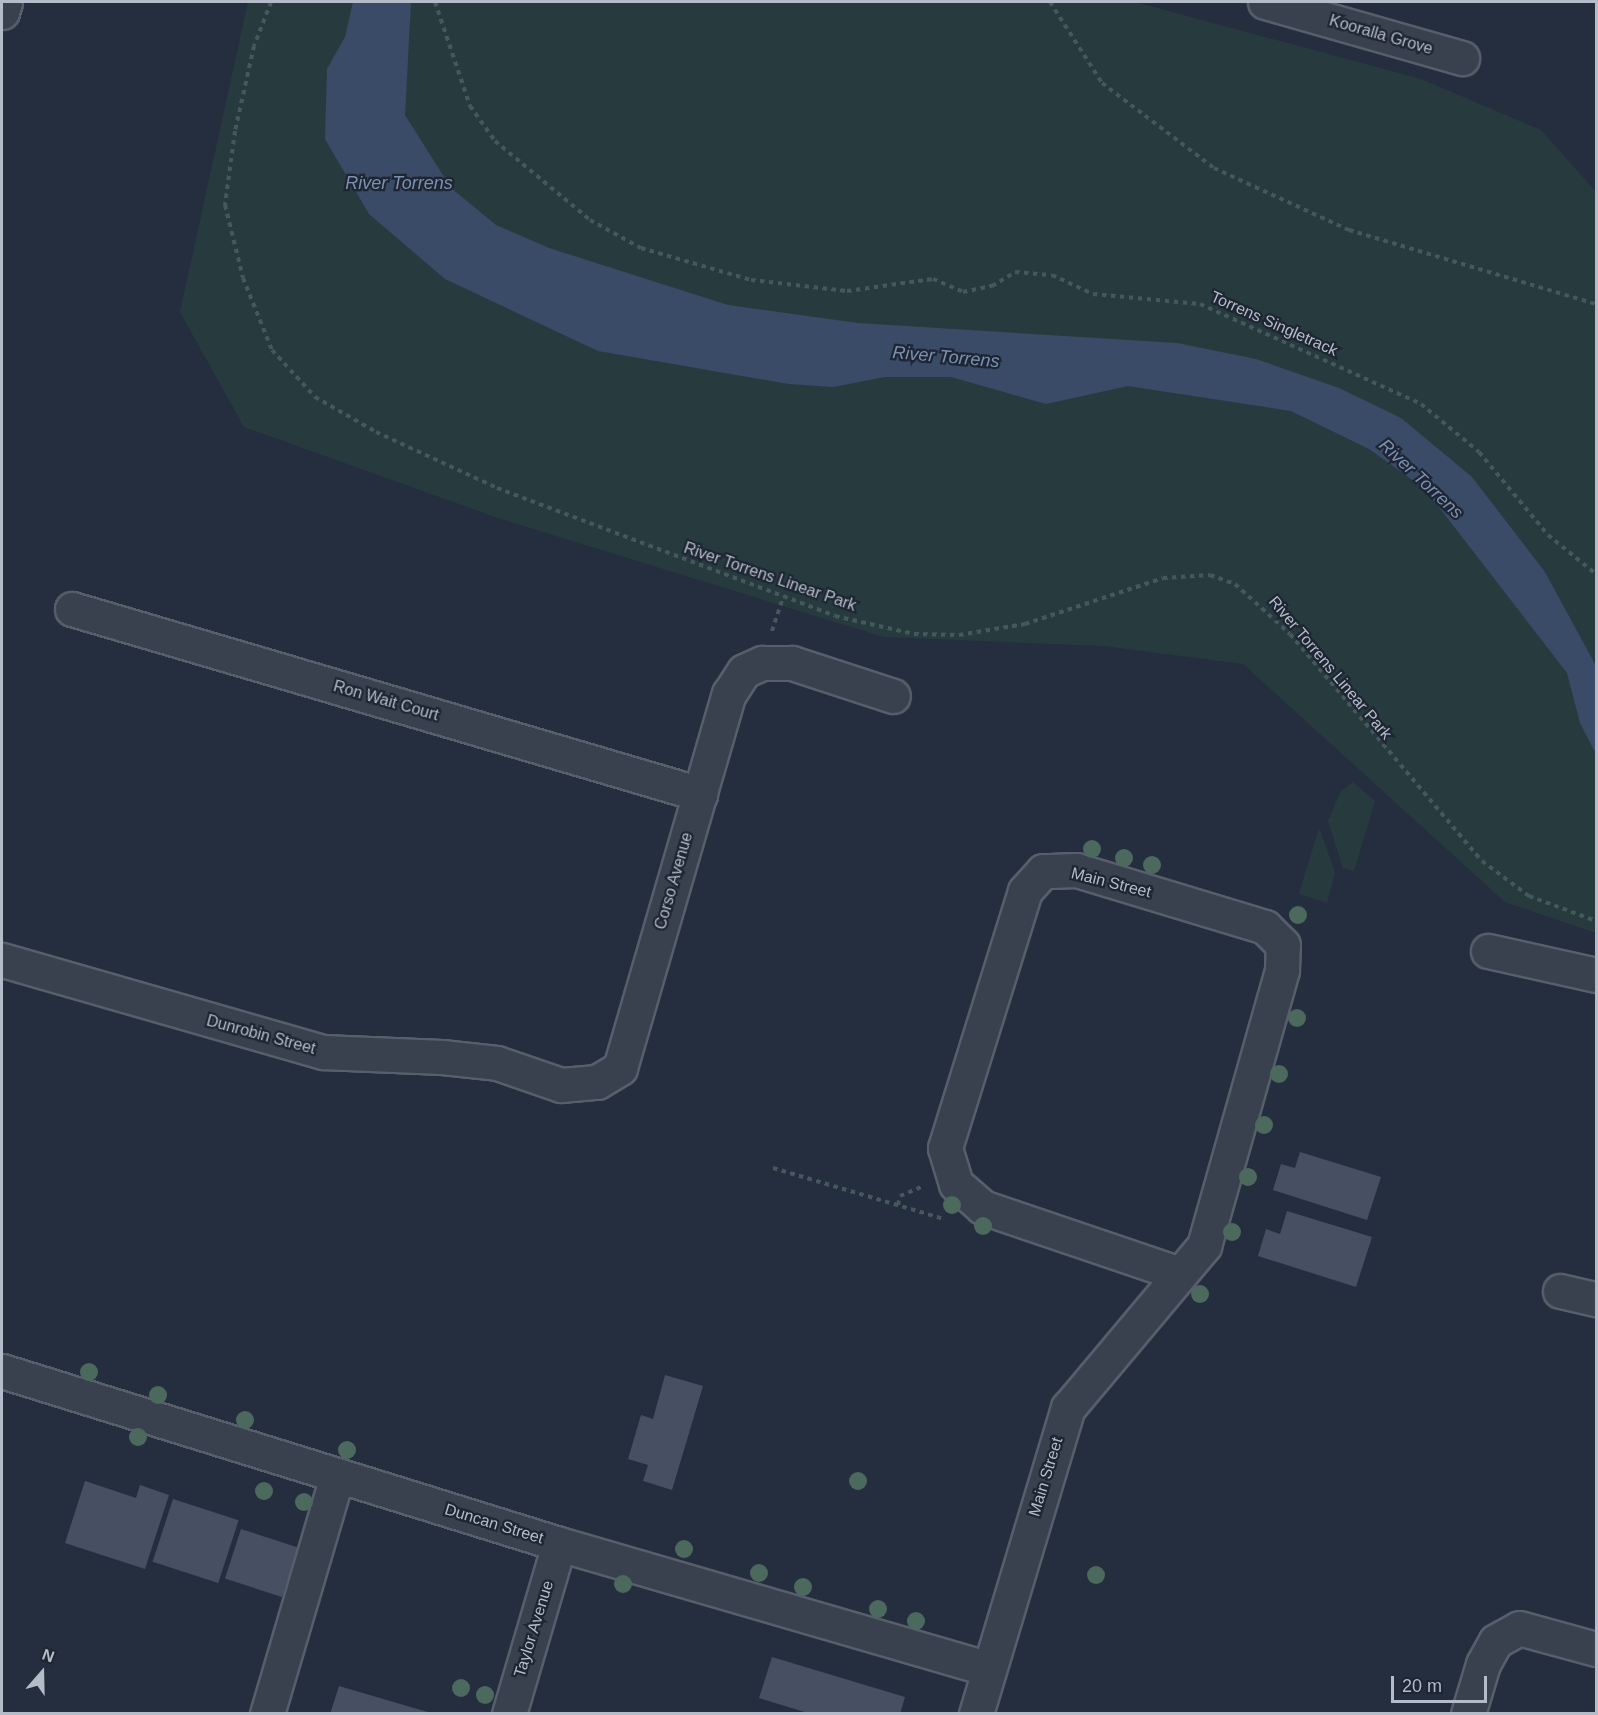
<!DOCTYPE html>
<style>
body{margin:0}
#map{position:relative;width:1598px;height:1715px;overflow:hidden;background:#252e3e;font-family:Arial,sans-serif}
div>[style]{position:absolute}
.green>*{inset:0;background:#273b3f}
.water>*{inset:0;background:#3a4b67}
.building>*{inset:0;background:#465062;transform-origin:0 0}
.path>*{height:4px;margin-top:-2px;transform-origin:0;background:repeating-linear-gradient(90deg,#45585c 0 4.5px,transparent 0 9px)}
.roads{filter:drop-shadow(2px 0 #575e6c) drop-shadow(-2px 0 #575e6c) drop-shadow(0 2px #575e6c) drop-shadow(0 -2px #575e6c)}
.street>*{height:33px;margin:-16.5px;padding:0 16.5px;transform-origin:16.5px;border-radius:16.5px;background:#39404e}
.trees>*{width:18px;height:18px;margin:-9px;border-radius:50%;background:#4c695e}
span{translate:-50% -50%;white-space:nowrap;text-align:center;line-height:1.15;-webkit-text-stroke:4.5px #1e2533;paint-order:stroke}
.street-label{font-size:16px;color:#b5bcc9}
.water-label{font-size:18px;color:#7c90b1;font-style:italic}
.frame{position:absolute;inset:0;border:3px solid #b5bcc9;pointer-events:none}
.north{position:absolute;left:12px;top:1643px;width:60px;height:60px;-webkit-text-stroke:4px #1e2533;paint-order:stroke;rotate:20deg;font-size:16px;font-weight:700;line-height:24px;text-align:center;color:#b5bcc9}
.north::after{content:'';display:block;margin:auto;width:21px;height:27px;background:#b5bcc9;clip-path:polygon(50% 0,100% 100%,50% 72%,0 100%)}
.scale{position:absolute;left:1391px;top:1676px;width:96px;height:27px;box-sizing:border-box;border:3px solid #b5bcc9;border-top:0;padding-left:8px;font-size:18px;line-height:21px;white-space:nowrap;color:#b5bcc9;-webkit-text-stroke:4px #1e2533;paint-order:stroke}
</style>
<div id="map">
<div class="green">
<i style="clip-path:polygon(248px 2px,1135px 2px,1421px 79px,1541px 130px,1596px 192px,1596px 933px,1505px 902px,1243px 664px,1104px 646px,884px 637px,501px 519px,244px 427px,180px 312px)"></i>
<i style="clip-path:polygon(1353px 782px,1375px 801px,1354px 871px,1343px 868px,1328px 821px,1341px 791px)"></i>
<i style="clip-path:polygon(1319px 828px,1335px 872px,1327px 903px,1299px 894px)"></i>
</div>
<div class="water">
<i style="clip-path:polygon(353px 2px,411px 2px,405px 115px,451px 188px,496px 225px,549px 248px,728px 305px,858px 323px,1177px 343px,1256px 359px,1339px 388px,1401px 418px,1472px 477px,1545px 572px,1596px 666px,1596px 754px,1580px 723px,1567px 673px,1425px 489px,1369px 449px,1291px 411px,1128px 386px,1046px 404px,951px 377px,885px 377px,833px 387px,789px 384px,598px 351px,445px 279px,369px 214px,325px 139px,327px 69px,345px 37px)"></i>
</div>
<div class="building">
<i style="clip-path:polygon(1300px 1152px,1381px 1177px,1367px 1220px,1273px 1190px,1281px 1164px,1295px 1168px)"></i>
<i style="clip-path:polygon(1287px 1211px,1372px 1237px,1356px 1287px,1258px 1256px,1266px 1229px,1280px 1234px)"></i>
<i style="clip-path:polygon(665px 1375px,703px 1386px,672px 1490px,643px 1481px,648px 1465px,628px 1459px,641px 1415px,653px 1419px)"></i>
<i style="clip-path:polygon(85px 1481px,136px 1498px,140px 1485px,169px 1495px,145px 1569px,65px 1543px)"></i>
<i style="left:173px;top:1499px;width:69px;height:66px;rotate:18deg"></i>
<i style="left:241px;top:1529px;width:60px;height:52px;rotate:18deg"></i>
<i style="clip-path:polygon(772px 1657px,905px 1697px,900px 1714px,811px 1714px,759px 1698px)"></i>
<i style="clip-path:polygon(339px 1686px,431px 1713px,431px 1714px,330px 1714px)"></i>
</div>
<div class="path">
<i style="left:271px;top:2px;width:47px;rotate:111.1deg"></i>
<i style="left:254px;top:46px;width:87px;rotate:102.6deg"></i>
<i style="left:235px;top:131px;width:75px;rotate:97.7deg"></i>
<i style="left:225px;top:205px;width:75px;rotate:76.1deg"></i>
<i style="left:243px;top:278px;width:78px;rotate:68.1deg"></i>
<i style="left:272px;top:350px;width:64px;rotate:47.5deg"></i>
<i style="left:315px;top:397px;width:70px;rotate:29.8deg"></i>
<i style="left:376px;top:432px;width:133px;rotate:24.8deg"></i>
<i style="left:497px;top:488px;width:361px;rotate:20.7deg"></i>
<i style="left:835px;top:616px;width:81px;rotate:12.8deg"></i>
<i style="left:914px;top:634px;width:45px;rotate:1.3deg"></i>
<i style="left:959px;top:635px;width:67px;rotate:-9.5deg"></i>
<i style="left:1025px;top:624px;width:145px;rotate:-18.4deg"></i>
<i style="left:1163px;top:578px;width:47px;rotate:-3.7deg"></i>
<i style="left:1210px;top:575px;width:27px;rotate:20deg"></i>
<i style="left:1235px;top:584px;width:74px;rotate:42.3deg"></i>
<i style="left:1290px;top:634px;width:297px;rotate:49.8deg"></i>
<i style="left:1482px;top:861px;width:59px;rotate:36.7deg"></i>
<i style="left:1529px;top:896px;width:72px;rotate:20.5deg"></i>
<i style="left:435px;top:2px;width:110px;rotate:71.4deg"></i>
<i style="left:470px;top:106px;width:43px;rotate:54.5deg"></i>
<i style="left:495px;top:141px;width:124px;rotate:39.7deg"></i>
<i style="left:590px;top:220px;width:58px;rotate:28.8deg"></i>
<i style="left:641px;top:248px;width:115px;rotate:16.2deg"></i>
<i style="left:751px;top:280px;width:97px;rotate:6.5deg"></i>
<i style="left:847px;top:291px;width:87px;rotate:-7.9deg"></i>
<i style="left:933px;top:279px;width:33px;rotate:23deg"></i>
<i style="left:963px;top:292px;width:30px;rotate:-12deg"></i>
<i style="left:992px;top:286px;width:27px;rotate:-31deg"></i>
<i style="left:1015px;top:272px;width:37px;rotate:5deg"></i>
<i style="left:1052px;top:275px;width:45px;rotate:24.9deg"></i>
<i style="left:1093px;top:294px;width:107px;rotate:5.3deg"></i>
<i style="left:1200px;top:304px;width:243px;rotate:24.3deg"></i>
<i style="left:1421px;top:404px;width:75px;rotate:39.6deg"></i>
<i style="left:1479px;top:452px;width:108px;rotate:50.3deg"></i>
<i style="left:1548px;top:535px;width:62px;rotate:39.1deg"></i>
<i style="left:1050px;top:2px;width:96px;rotate:57.3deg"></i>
<i style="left:1102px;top:83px;width:141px;rotate:37.2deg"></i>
<i style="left:1214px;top:168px;width:149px;rotate:24.7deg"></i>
<i style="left:1349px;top:230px;width:258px;rotate:16.7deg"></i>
<i style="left:772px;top:631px;width:36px;rotate:-72deg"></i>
<i style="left:773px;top:1168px;width:178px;rotate:16.6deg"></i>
<i style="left:898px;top:1205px;width:9px;rotate:-77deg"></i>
<i style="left:900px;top:1196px;width:26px;rotate:-23deg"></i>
</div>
<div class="roads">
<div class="street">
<i style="left:1265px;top:2px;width:205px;rotate:15.9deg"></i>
<i style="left:2px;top:12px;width:10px;rotate:-73deg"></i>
<i style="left:72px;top:609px;width:655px;rotate:16.41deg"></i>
<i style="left:1488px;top:951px;width:111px;rotate:12.5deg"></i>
<i style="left:2px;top:960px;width:334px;rotate:16deg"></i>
<i style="left:323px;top:1052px;width:119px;rotate:2.4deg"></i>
<i style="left:442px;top:1057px;width:55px;rotate:6.2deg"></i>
<i style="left:497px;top:1063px;width:68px;rotate:19deg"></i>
<i style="left:561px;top:1085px;width:36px;rotate:-5deg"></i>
<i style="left:597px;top:1082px;width:27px;rotate:-31deg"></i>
<i style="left:620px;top:1068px;width:390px;rotate:-73.8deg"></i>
<i style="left:729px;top:694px;width:27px;rotate:-57deg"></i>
<i style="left:744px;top:671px;width:20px;rotate:-24deg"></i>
<i style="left:762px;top:663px;width:30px"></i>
<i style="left:792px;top:663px;width:106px;rotate:18.1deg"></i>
<i style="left:1560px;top:1291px;width:37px;rotate:13deg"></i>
<i style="left:2px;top:1371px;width:583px;rotate:17.25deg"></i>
<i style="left:559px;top:1544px;width:448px;rotate:16.2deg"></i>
<i style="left:267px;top:1714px;width:248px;rotate:-73.6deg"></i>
<i style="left:509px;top:1714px;width:177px;rotate:-73.6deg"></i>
<i style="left:976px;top:1714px;width:320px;rotate:-73.3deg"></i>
<i style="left:1068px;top:1408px;width:212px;rotate:-50deg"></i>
<i style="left:1204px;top:1246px;width:287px;rotate:-74.2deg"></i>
<i style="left:1282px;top:970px;width:25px;rotate:-88deg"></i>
<i style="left:1283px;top:945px;width:25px;rotate:-135deg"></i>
<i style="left:1265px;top:927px;width:197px;rotate:-163.2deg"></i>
<i style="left:1076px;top:870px;width:33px;rotate:178deg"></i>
<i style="left:1043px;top:871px;width:27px;rotate:132deg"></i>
<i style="left:1025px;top:891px;width:269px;rotate:107.3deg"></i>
<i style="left:945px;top:1148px;width:38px;rotate:73deg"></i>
<i style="left:956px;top:1184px;width:35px;rotate:41deg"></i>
<i style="left:982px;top:1207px;width:206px;rotate:18.7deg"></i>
<i style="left:1468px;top:1714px;width:52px;rotate:-73.3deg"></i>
<i style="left:1483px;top:1664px;width:26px;rotate:-61deg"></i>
<i style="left:1496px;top:1641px;width:26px;rotate:-29deg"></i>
<i style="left:1519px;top:1628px;width:80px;rotate:15.3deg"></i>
</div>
</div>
<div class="trees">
<i style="left:1092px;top:849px"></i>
<i style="left:1124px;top:858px"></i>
<i style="left:1152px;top:865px"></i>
<i style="left:1298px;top:915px"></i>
<i style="left:1297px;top:1018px"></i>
<i style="left:1279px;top:1074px"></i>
<i style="left:1264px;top:1125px"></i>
<i style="left:1248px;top:1177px"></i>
<i style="left:952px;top:1205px"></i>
<i style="left:983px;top:1226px"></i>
<i style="left:1232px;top:1232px"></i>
<i style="left:1200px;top:1294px"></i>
<i style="left:89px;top:1372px"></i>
<i style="left:158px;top:1395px"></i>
<i style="left:245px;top:1420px"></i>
<i style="left:138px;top:1437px"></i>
<i style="left:347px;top:1450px"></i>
<i style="left:858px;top:1481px"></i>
<i style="left:264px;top:1491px"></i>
<i style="left:304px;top:1502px"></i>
<i style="left:684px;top:1549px"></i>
<i style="left:759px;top:1573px"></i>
<i style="left:1096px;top:1575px"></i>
<i style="left:623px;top:1584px"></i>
<i style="left:803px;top:1587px"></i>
<i style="left:878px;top:1609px"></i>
<i style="left:916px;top:1621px"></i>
<i style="left:461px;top:1688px"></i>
<i style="left:485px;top:1695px"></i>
</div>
<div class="street-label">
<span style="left:1381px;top:35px;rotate:16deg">Kooralla Grove</span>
<span style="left:1274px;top:324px;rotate:24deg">Torrens Singletrack</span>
<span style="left:770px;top:577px;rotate:19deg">River Torrens Linear Park</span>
<span style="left:1330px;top:668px;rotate:50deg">River Torrens Linear Park</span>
<span style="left:386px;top:701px;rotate:16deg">Ron Wait Court</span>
<span style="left:674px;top:881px;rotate:-74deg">Corso Avenue</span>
<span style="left:1111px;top:883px;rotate:14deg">Main Street</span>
<span style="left:261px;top:1035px;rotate:15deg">Dunrobin Street</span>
<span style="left:1046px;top:1477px;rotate:-73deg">Main Street</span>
<span style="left:494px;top:1524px;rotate:17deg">Duncan Street</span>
<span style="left:534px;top:1629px;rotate:-73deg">Taylor Avenue</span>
</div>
<div class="water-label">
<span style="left:399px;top:183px">River Torrens</span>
<span style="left:946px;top:357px;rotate:5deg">River Torrens</span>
<span style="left:1421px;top:479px;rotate:43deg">River Torrens</span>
</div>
<div class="frame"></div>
<div class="north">N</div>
<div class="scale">20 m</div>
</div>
